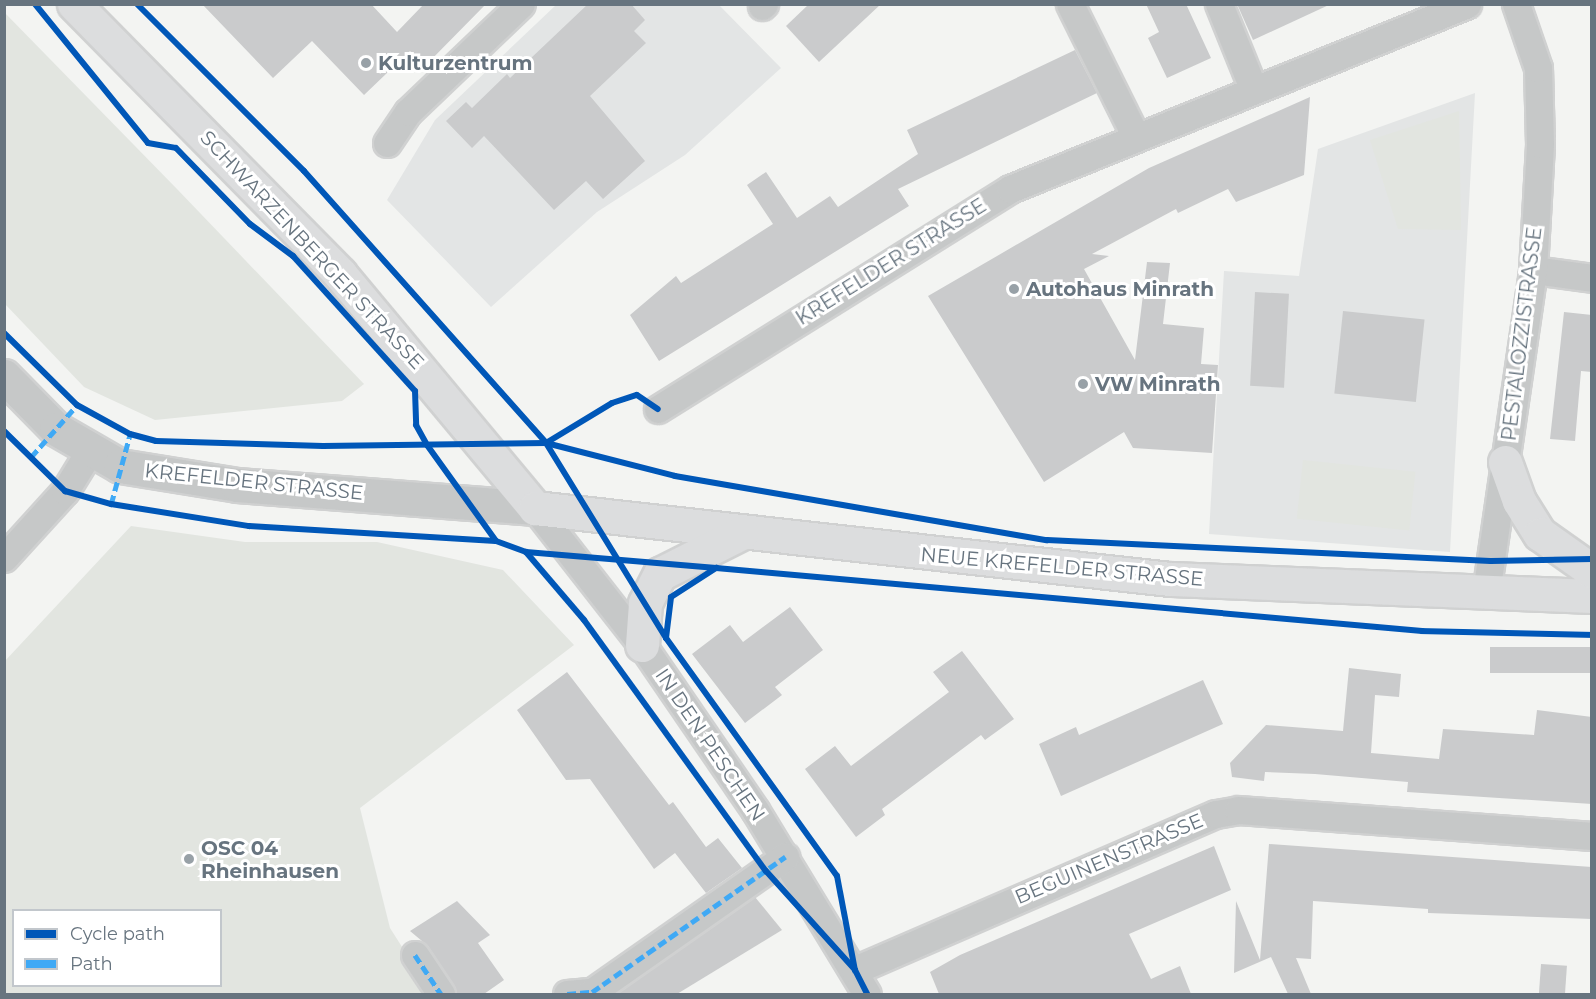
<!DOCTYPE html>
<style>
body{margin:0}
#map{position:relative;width:1596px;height:999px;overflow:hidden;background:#f3f4f2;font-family:Montserrat,sans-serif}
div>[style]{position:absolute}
.built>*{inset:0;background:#e3e5e5}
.green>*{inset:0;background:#e2e5e0;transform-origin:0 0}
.building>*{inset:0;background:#cacbcc;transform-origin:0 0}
.roads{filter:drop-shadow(2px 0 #d0d1d1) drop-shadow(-2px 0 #d0d1d1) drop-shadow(0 2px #d0d1d1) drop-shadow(0 -2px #d0d1d1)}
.minor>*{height:27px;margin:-13.5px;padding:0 13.5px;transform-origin:13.5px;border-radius:13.5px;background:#c6c8c8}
.tertiary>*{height:33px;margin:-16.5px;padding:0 16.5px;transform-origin:16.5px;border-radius:16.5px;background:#c6c8c8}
.secondary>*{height:33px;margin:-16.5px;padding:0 16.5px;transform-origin:16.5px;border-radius:16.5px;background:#dcddde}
.quiet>*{height:4.5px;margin-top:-2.25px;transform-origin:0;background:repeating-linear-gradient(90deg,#3fa9f5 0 9px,transparent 0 13.5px)}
.cycleway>*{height:6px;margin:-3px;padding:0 3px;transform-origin:3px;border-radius:3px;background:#0057b8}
.dots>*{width:16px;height:16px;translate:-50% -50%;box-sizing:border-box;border:3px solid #fff;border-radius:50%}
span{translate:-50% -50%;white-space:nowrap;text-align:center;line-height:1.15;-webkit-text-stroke:6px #fff;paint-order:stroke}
.poi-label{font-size:20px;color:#67747f;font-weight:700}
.left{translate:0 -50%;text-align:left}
.street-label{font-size:20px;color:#67747f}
.frame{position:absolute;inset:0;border:6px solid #67747f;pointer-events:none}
.legend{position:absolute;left:12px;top:909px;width:210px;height:78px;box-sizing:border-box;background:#fff;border:2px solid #c2c7cc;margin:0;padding:8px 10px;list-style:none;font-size:18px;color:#67747f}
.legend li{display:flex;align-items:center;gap:12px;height:30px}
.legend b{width:30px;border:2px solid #c2c7cc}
</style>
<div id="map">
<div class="built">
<i style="clip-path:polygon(556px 5px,719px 5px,781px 68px,685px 155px,597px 212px,491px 307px,387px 200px,435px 120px)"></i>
<i style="clip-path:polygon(1475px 93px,1450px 552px,1209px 534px,1224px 271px,1299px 276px,1318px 149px)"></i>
</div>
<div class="green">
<i style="clip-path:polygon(4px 12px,177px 189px,364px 384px,342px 401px,155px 420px,84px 387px,5px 304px)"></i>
<i style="clip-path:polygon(1459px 111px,1461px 230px,1398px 229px,1370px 140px)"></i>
<i style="left:1303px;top:460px;width:113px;height:59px;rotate:6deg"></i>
<i style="clip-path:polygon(evenodd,131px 526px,245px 542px,377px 542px,503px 570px,574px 645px,360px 808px,390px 928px,432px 994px,5px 994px,4px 662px,131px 526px,14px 910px,220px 910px,220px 986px,14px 986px,14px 910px)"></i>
</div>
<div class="building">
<i style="clip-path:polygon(202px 4px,371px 4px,397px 32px,424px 4px,486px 4px,425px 66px,410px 51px,364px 95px,312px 41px,273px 78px)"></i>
<i style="clip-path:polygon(588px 4px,631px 4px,645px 20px,634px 31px,646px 43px,590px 96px,645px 161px,603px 199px,586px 181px,554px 210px,484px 136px,472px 148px,446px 121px,466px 102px,472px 108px,507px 74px,510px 78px)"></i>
<i style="clip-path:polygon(809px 4px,881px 4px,819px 62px,786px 26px)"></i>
<i style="clip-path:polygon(1146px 4px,1186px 4px,1211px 58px,1167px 78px,1148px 38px,1159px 32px)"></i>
<i style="clip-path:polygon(1237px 4px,1331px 4px,1253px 40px)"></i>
<i style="clip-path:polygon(1075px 50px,1097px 93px,898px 189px,909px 206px,659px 361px,630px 315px,676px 276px,681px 283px,773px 224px,747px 185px,766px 172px,797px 218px,830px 196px,838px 207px,918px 154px,907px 130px)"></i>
<i style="clip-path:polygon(1310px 97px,1304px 175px,1236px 202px,1228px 189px,1178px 213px,1176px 209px,1092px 254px,1109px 256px,1084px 269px,1135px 360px,1147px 262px,1170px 263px,1163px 324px,1204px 328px,1201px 364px,1218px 365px,1212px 453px,1133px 448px,1124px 432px,1044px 482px,928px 296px,1149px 168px)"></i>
<i style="left:1255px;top:292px;width:34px;height:94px;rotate:3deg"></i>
<i style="left:1343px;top:311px;width:82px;height:83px;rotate:6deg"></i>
<i style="clip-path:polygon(1564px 312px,1592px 315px,1592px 372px,1581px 371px,1575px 441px,1550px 439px)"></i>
<i style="clip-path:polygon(790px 607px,823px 650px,775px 687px,782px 695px,745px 723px,692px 654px,730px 625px,743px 642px)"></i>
<i style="left:1490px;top:647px;width:102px;height:26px"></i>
<i style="clip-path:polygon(962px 651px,1014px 719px,985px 740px,981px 735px,882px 809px,885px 815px,856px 837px,805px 769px,835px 746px,851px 766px,949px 692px,933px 672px)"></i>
<i style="clip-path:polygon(1349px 668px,1401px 674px,1399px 697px,1375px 695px,1371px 753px,1439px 759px,1443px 729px,1534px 735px,1537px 710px,1592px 717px,1592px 804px,1407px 792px,1408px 782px,1315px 774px,1265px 772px,1264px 781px,1232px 777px,1230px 763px,1266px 725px,1343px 731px)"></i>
<i style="clip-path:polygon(567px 672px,669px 805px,673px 802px,706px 847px,718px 838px,742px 868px,706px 893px,675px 853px,654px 869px,590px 779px,566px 780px,517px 710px)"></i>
<i style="clip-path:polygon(1203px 680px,1223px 724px,1061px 796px,1039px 744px,1076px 727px,1079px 735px)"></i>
<i style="clip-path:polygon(1269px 844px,1592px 867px,1592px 919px,1428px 913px,1428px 909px,1313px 901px,1311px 959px,1296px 958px,1311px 994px,1288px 994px,1271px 957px,1234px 973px,1236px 901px,1260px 960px)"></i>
<i style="clip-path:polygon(1214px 846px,1231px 890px,1129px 934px,1151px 979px,1180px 966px,1191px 994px,939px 994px,930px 972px,960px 955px)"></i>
<i style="clip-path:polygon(755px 897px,782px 930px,677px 994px,616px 994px)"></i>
<i style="clip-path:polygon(457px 901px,490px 935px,478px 943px,504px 980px,484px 994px,456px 994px,428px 946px,410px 931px)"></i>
<i style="left:1541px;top:964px;width:26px;height:30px;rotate:4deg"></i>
</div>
<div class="roads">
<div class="minor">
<i style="left:1070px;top:4px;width:148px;rotate:63.6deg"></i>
<i style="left:1219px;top:4px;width:91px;rotate:68deg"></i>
<i style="left:762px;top:6px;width:3px;rotate:-45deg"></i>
<i style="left:387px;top:143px;width:37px;rotate:-56deg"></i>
<i style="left:408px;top:112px;width:156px;rotate:-43.7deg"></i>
<i style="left:1533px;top:270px;width:60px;rotate:7.7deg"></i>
<i style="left:658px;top:409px;width:415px;rotate:-32deg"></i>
<i style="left:1010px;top:189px;width:493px;rotate:-22deg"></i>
<i style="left:535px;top:508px;width:174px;rotate:52deg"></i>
<i style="left:642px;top:645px;width:200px;rotate:55.6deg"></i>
<i style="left:755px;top:810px;width:215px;rotate:58.7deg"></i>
<i style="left:4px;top:558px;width:91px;rotate:-47.7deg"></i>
<i style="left:65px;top:491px;width:46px;rotate:-58.4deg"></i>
<i style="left:1486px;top:593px;width:326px;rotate:-81.7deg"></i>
<i style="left:1533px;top:270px;width:126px;rotate:-86.8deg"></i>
<i style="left:1540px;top:144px;width:76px;rotate:-91.5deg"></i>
<i style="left:1538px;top:68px;width:68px;rotate:-109deg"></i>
<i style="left:415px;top:955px;width:47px;rotate:56.3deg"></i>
<i style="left:855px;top:970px;width:393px;rotate:-23.4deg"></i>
<i style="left:1216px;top:814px;width:22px;rotate:-10deg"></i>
<i style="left:1238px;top:810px;width:355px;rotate:4.2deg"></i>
<i style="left:567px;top:994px;width:25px;rotate:-5deg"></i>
<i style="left:592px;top:992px;width:236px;rotate:-35deg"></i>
</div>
<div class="tertiary">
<i style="left:4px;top:376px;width:74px;rotate:45.5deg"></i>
<i style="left:56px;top:429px;width:74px;rotate:30deg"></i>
<i style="left:120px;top:466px;width:119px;rotate:9.2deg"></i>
<i style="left:237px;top:485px;width:299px;rotate:4.4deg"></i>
</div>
<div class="secondary">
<i style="left:74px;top:4px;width:379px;rotate:45.4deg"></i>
<i style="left:340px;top:274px;width:305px;rotate:50.2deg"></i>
<i style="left:535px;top:508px;width:639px;rotate:6.38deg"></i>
<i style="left:1170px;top:579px;width:422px;rotate:2.3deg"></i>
<i style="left:1505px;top:462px;width:41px;rotate:70.3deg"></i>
<i style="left:1519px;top:501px;width:39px;rotate:58deg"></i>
<i style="left:1540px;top:534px;width:64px;rotate:35.4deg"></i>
<i style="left:642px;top:645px;width:42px;rotate:-85.9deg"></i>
<i style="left:645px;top:603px;width:33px;rotate:-63deg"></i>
<i style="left:660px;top:574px;width:91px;rotate:-26.8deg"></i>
</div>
</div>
<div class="quiet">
<i style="left:31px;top:457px;width:69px;rotate:-48.5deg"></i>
<i style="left:111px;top:504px;width:73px;rotate:-74.8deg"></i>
<i style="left:415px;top:955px;width:47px;rotate:56.3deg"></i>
<i style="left:567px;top:994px;width:25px;rotate:-5deg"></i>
<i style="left:592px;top:992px;width:236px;rotate:-35deg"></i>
</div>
<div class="cycleway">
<i style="left:35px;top:4px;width:179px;rotate:50.9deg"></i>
<i style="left:148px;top:143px;width:28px;rotate:10deg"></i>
<i style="left:176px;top:148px;width:106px;rotate:45.8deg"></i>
<i style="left:250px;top:224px;width:54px;rotate:36.7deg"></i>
<i style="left:293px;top:256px;width:182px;rotate:47.9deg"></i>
<i style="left:415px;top:391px;width:34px;rotate:88deg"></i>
<i style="left:416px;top:425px;width:23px;rotate:61deg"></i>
<i style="left:427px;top:445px;width:118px;rotate:54.3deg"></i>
<i style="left:496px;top:541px;width:32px;rotate:20deg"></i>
<i style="left:526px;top:552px;width:89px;rotate:49.5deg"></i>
<i style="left:584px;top:620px;width:310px;rotate:54.1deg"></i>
<i style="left:766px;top:871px;width:133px;rotate:48deg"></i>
<i style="left:855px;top:970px;width:27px;rotate:63deg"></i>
<i style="left:137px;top:4px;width:236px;rotate:45deg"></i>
<i style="left:304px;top:171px;width:364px;rotate:48.3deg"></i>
<i style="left:546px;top:443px;width:229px;rotate:58.4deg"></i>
<i style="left:666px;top:638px;width:293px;rotate:54.3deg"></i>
<i style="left:837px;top:876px;width:96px;rotate:79.2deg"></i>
<i style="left:4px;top:333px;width:103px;rotate:44.6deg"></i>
<i style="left:77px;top:405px;width:60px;rotate:28.7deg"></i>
<i style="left:130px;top:434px;width:27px;rotate:15deg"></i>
<i style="left:156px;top:441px;width:167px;rotate:1.7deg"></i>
<i style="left:323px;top:446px;width:223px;rotate:-0.8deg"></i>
<i style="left:546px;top:443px;width:133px;rotate:14.3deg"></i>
<i style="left:675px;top:476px;width:377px;rotate:9.8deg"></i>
<i style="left:1047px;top:540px;width:444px;rotate:2.7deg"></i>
<i style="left:1491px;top:561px;width:101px;rotate:-1.1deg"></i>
<i style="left:4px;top:431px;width:86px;rotate:44.5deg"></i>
<i style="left:65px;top:491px;width:48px;rotate:15.8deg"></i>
<i style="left:111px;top:504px;width:140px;rotate:9.1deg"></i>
<i style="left:249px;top:526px;width:247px;rotate:3.5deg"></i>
<i style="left:546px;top:443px;width:77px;rotate:-31.2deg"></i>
<i style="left:612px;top:403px;width:26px;rotate:-18deg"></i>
<i style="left:637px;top:395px;width:25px;rotate:34deg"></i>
<i style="left:526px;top:552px;width:191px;rotate:4.8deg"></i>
<i style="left:666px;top:638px;width:41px;rotate:-83deg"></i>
<i style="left:671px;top:597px;width:54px;rotate:-32.8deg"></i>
<i style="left:716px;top:568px;width:709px;rotate:5.1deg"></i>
<i style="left:1422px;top:631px;width:170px;rotate:1.3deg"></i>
</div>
<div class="dots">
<i style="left:366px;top:63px;background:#98a1a7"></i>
<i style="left:1014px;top:289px;background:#98a1a7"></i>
<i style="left:1083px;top:384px;background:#98a1a7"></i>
<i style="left:189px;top:859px;background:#98a1a7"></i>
</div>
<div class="poi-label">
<span class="left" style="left:378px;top:63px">Kulturzentrum</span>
<span class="left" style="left:1026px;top:289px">Autohaus Minrath</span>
<span class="left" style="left:1095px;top:384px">VW Minrath</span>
<span class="left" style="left:201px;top:860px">OSC 04<br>Rheinhausen</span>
</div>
<div class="street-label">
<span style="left:312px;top:250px;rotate:47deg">SCHWARZENBERGER STRASSE</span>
<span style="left:891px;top:262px;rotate:-32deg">KREFELDER STRASSE</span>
<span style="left:1522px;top:334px;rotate:-83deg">PESTALOZZISTRASSE</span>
<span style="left:254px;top:482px;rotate:6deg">KREFELDER STRASSE</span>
<span style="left:1062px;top:567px;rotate:5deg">NEUE KREFELDER STRASSE</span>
<span style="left:710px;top:745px;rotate:56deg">IN DEN PESCHEN</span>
<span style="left:1109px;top:859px;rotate:-23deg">BEGUINENSTRASSE</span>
</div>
<div class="frame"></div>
<ul class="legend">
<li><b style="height:8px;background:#0057b8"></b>Cycle path</li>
<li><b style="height:8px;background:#3fa9f5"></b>Path</li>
</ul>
</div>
